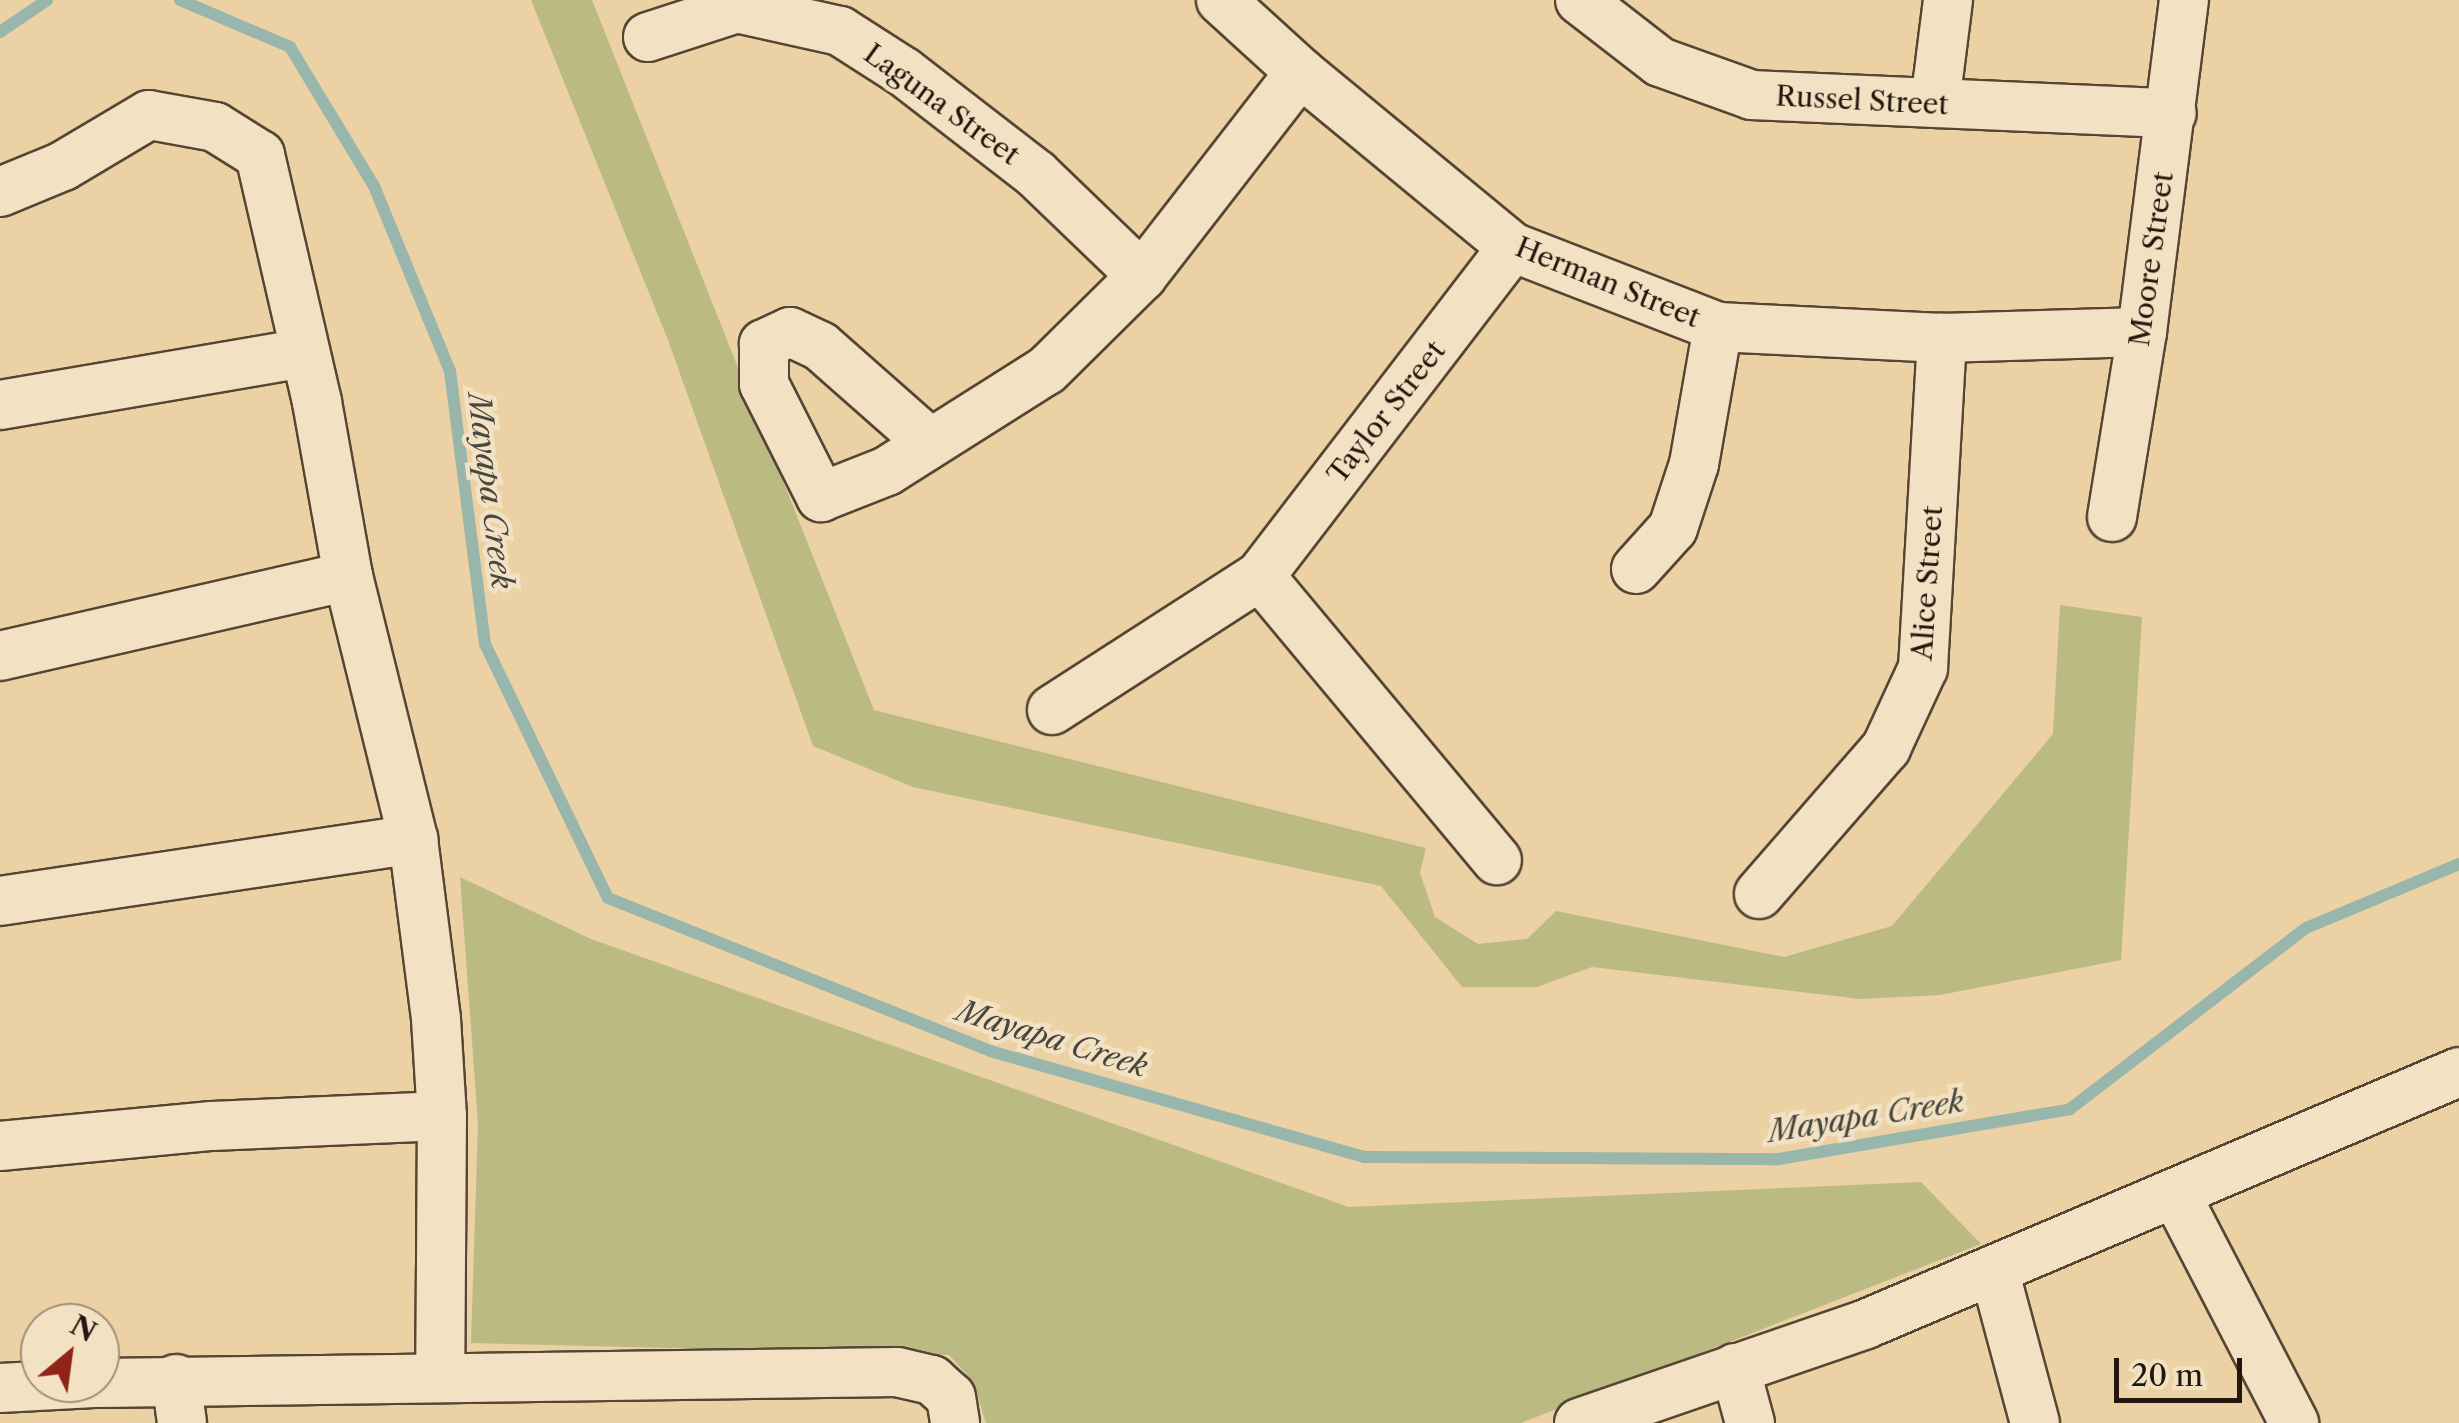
<!DOCTYPE html>
<style>
body{margin:0}
#map{position:relative;width:2459px;height:1423px;overflow:hidden;background:#ebd1a3;font-family:"Libre Caslon Text",serif}
div>[style]{position:absolute}
.green>*{inset:0;background:#bbba83}
.stream>*{height:12px;margin:-6px;padding:0 6px;transform-origin:6px;border-radius:6px;background:#99b6ad}
.roads{filter:drop-shadow(2px 0 #544633) drop-shadow(-2px 0 #544633) drop-shadow(0 2px #544633) drop-shadow(0 -2px #544633)}
.street>*{height:48px;margin:-24px;padding:0 24px;transform-origin:24px;border-radius:24px;background:#f2e1c3}
span{translate:-50% -50%;white-space:nowrap;text-align:center;line-height:1.15;-webkit-text-stroke:9px #f2e1c3;paint-order:stroke}
.street-label{font-size:28px;color:#22170e}
.water-label{font-size:30px;color:#46473e;font-style:italic}
.north{position:absolute;left:20px;top:1303px;width:100px;height:100px;box-sizing:border-box;background:#f2e1c3;border:2px solid #9f907b;border-radius:50%;rotate:29deg;font-size:28px;font-weight:700;line-height:40px;text-align:center;color:#22170e}
.north::after{content:'';display:block;margin:auto;width:35px;height:45px;background:#8f2418;clip-path:polygon(50% 0,100% 100%,50% 72%,0 100%)}
.scale{position:absolute;left:2114px;top:1358px;width:128px;height:45px;box-sizing:border-box;border:5px solid #22170e;border-top:0;padding-left:12px;font-size:30px;line-height:35px;white-space:nowrap;color:#22170e;-webkit-text-stroke:8px #f2e1c3;paint-order:stroke}
</style>
<div id="map">
<div class="green">
<i style="clip-path:polygon(531px 0,592px 0,874px 710px,1426px 848px,1420px 873px,1435px 917px,1478px 944px,1527px 939px,1556px 911px,1784px 957px,1892px 926px,2053px 734px,2060px 605px,2142px 617px,2121px 960px,1940px 995px,1860px 999px,1592px 967px,1537px 987px,1462px 987px,1381px 886px,913px 787px,813px 746px,668px 340px)"></i>
<i style="clip-path:polygon(460px 877px,591px 939px,1349px 1207px,1921px 1182px,1981px 1244px,1521px 1423px,986px 1423px,973px 1381px,949px 1355px,471px 1343px,478px 1124px)"></i>
</div>
<div class="stream">
<i style="left:180px;top:0;width:120px;rotate:23.1deg"></i>
<i style="left:290px;top:47px;width:162px;rotate:58.9deg"></i>
<i style="left:374px;top:186px;width:200px;rotate:67.7deg"></i>
<i style="left:450px;top:371px;width:275px;rotate:82.7deg"></i>
<i style="left:485px;top:644px;width:282px;rotate:64.2deg"></i>
<i style="left:608px;top:898px;width:412px;rotate:21.8deg"></i>
<i style="left:990px;top:1051px;width:389px;rotate:15.8deg"></i>
<i style="left:1364px;top:1157px;width:415px;rotate:0.3deg"></i>
<i style="left:1779px;top:1159px;width:295px;rotate:-9.7deg"></i>
<i style="left:2070px;top:1109px;width:297px;rotate:-37.5deg"></i>
<i style="left:2306px;top:928px;width:166px;rotate:-22.7deg"></i>
<i style="left:0;top:32px;width:57px;rotate:-34.2deg"></i>
</div>
<div class="roads">
<div class="street">
<i style="left:1221px;top:0;width:107px;rotate:42.3deg"></i>
<i style="left:1300px;top:72px;width:275px;rotate:39.5deg"></i>
<i style="left:1512px;top:247px;width:221px;rotate:21.2deg"></i>
<i style="left:1718px;top:327px;width:224px;rotate:2.8deg"></i>
<i style="left:1942px;top:338px;width:200px;rotate:-1.7deg"></i>
<i style="left:1580px;top:0;width:101px;rotate:37.8deg"></i>
<i style="left:1660px;top:62px;width:98px;rotate:19.7deg"></i>
<i style="left:1752px;top:95px;width:420px;rotate:2.5deg"></i>
<i style="left:648px;top:37px;width:94px;rotate:-18deg"></i>
<i style="left:737px;top:8px;width:106px;rotate:12.6deg"></i>
<i style="left:840px;top:31px;width:76px;rotate:32.6deg"></i>
<i style="left:904px;top:72px;width:167px;rotate:37.7deg"></i>
<i style="left:1036px;top:174px;width:147px;rotate:43.9deg"></i>
<i style="left:1935px;top:103px;width:104px;rotate:-82.8deg"></i>
<i style="left:0;top:192px;width:68px;rotate:-22.4deg"></i>
<i style="left:63px;top:166px;width:100px;rotate:-30.7deg"></i>
<i style="left:149px;top:115px;width:67px;rotate:10.3deg"></i>
<i style="left:215px;top:127px;width:53px;rotate:31.9deg"></i>
<i style="left:260px;top:155px;width:253px;rotate:77deg"></i>
<i style="left:317px;top:402px;width:177px;rotate:79.9deg"></i>
<i style="left:348px;top:576px;width:271px;rotate:76.1deg"></i>
<i style="left:413px;top:839px;width:181px;rotate:82.7deg"></i>
<i style="left:436px;top:1019px;width:97px;rotate:86.5deg"></i>
<i style="left:442px;top:1116px;width:261px;rotate:90.4deg"></i>
<i style="left:0;top:405px;width:309px;rotate:-9.7deg"></i>
<i style="left:929px;top:442px;width:145px;rotate:-138.6deg"></i>
<i style="left:820px;top:346px;width:33px;rotate:-155deg"></i>
<i style="left:790px;top:332px;width:29px;rotate:155deg"></i>
<i style="left:764px;top:344px;width:40px;rotate:90deg"></i>
<i style="left:764px;top:384px;width:127px;rotate:63.2deg"></i>
<i style="left:821px;top:497px;width:71px;rotate:-21.5deg"></i>
<i style="left:887px;top:471px;width:189px;rotate:-32.3deg"></i>
<i style="left:1047px;top:370px;width:134px;rotate:-44.7deg"></i>
<i style="left:1142px;top:276px;width:258px;rotate:-52.2deg"></i>
<i style="left:2112px;top:517px;width:187px;rotate:-80.8deg"></i>
<i style="left:2142px;top:332px;width:335px;rotate:-82.8deg"></i>
<i style="left:1636px;top:569px;width:55px;rotate:-47.9deg"></i>
<i style="left:1673px;top:528px;width:67px;rotate:-71.8deg"></i>
<i style="left:1694px;top:464px;width:139px;rotate:-80.1deg"></i>
<i style="left:1260px;top:576px;width:370px;rotate:50.2deg"></i>
<i style="left:0;top:656px;width:357px;rotate:-12.9deg"></i>
<i style="left:1052px;top:710px;width:247px;rotate:-32.8deg"></i>
<i style="left:1260px;top:576px;width:414px;rotate:-52.5deg"></i>
<i style="left:1759px;top:894px;width:194px;rotate:-49deg"></i>
<i style="left:1886px;top:748px;width:88px;rotate:-65.2deg"></i>
<i style="left:1923px;top:668px;width:331px;rotate:-86.7deg"></i>
<i style="left:0;top:901px;width:418px;rotate:-8.5deg"></i>
<i style="left:0;top:1146px;width:213px;rotate:-5.4deg"></i>
<i style="left:212px;top:1126px;width:230px;rotate:-2.5deg"></i>
<i style="left:2175px;top:1193px;width:259px;rotate:62.6deg"></i>
<i style="left:1994px;top:1270px;width:158px;rotate:75deg"></i>
<i style="left:1735px;top:1368px;width:57px;rotate:74.7deg"></i>
<i style="left:176px;top:1379px;width:44px;rotate:82.2deg"></i>
<i style="left:100px;top:1383px;width:797px;rotate:-0.79deg"></i>
<i style="left:897px;top:1372px;width:36px;rotate:13deg"></i>
<i style="left:932px;top:1380px;width:25px;rotate:42deg"></i>
<i style="left:951px;top:1397px;width:26px;rotate:81deg"></i>
<i style="left:0;top:1388px;width:94px;rotate:-3deg"></i>
<i style="left:1579px;top:1423px;width:304px;rotate:-19deg"></i>
<i style="left:1866px;top:1324px;width:644px;rotate:-23.02deg"></i>
</div>
</div>
<div class="street-label">
<span style="left:1862px;top:100px;rotate:3deg">Russel Street</span>
<span style="left:942px;top:104px;rotate:36deg">Laguna Street</span>
<span style="left:2151px;top:259px;rotate:-82deg">Moore Street</span>
<span style="left:1608px;top:282px;rotate:22deg">Herman Street</span>
<span style="left:1386px;top:412px;rotate:-52deg">Taylor Street</span>
<span style="left:1927px;top:583px;rotate:-86deg">Alice Street</span>
</div>
<div class="water-label">
<span style="left:490px;top:491px;rotate:83deg">Mayapa Creek</span>
<span style="left:1052px;top:1039px;rotate:17deg">Mayapa Creek</span>
<span style="left:1866px;top:1117px;rotate:-9deg">Mayapa Creek</span>
</div>
<div class="north">N</div>
<div class="scale">20 m</div>
</div>
